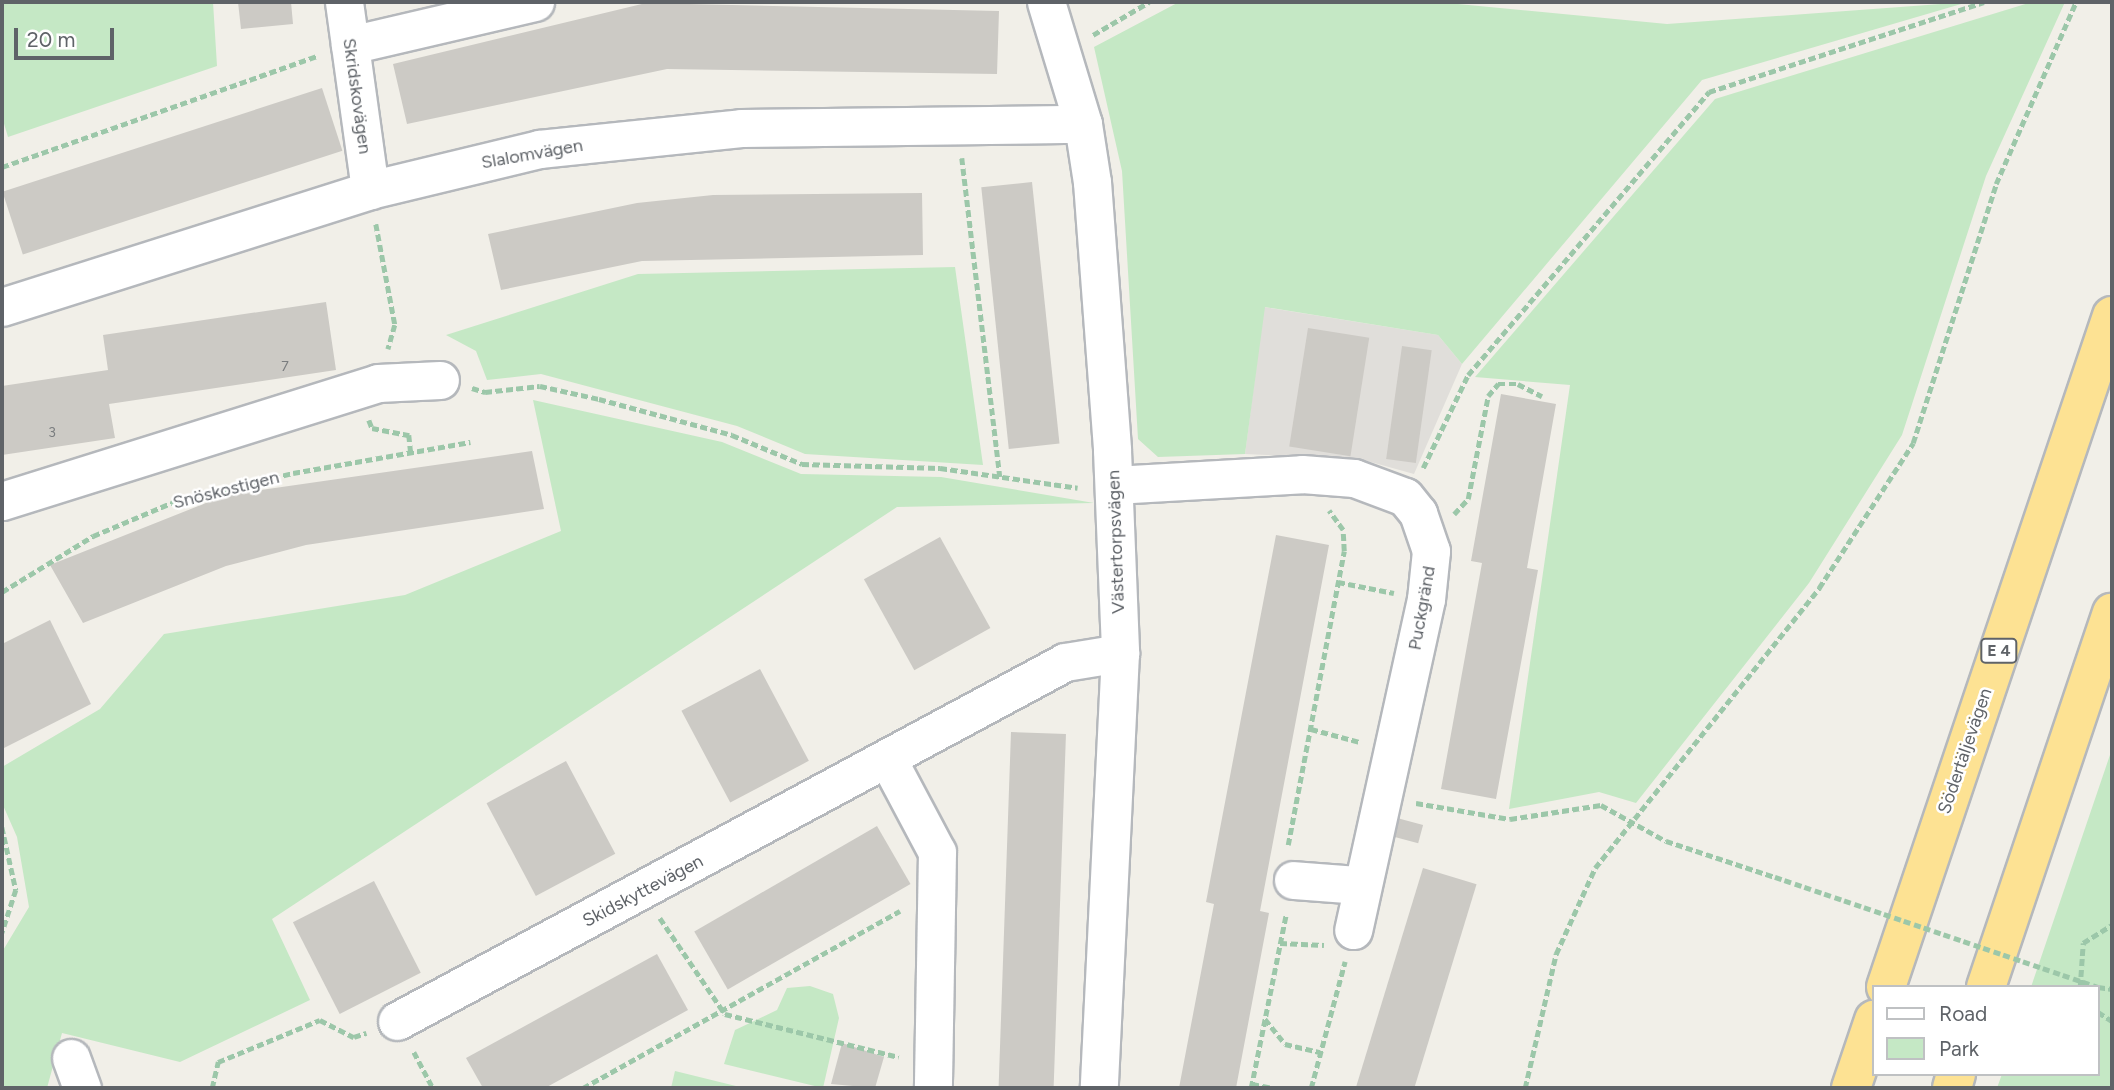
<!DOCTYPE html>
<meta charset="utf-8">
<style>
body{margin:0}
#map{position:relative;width:2114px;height:1090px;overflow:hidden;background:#f1efe8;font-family:Figtree,sans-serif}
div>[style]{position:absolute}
.industrial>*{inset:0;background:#e0deda}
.green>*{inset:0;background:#c5e8c5}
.building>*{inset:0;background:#cccac5;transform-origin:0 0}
.path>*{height:4.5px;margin-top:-2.25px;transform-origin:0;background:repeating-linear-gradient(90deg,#9cc7a9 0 7px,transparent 0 10.5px)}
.roads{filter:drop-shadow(2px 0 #b5b8bc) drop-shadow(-2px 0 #b5b8bc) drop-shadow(0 2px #b5b8bc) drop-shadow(0 -2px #b5b8bc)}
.minor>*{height:37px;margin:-18.5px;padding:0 18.5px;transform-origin:18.5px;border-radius:18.5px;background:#fff}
.highway>*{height:38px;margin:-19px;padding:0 19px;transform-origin:19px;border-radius:19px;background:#fde293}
.path-bridge>*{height:4.5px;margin-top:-2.25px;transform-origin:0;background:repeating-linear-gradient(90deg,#9cc7a9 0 7px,transparent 0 10.5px)}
span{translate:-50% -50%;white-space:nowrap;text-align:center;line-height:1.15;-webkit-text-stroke:5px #fff;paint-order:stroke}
.number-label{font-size:14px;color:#7a7d7f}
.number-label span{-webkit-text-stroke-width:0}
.shield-label span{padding:2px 5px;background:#fff;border:2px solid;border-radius:5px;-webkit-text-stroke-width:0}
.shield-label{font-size:16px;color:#5f6368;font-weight:700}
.street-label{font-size:18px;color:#5f6368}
.frame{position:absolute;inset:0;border:4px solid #5f6368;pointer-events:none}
.legend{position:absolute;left:1872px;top:985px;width:228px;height:91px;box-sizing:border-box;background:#fff;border:2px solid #bfc1c3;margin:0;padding:9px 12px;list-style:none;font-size:21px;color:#5f6368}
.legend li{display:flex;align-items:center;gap:14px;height:35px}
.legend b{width:35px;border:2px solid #bfc1c3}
.scale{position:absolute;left:14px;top:28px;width:100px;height:32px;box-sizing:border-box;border:4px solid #5f6368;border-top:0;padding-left:9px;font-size:21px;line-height:24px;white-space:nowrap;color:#5f6368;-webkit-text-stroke:5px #fff;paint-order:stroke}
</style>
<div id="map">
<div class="industrial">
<i style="clip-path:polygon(1264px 307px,1438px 335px,1462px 364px,1414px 474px,1360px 459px,1245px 454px)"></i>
</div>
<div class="green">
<i style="clip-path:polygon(2px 2px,213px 2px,217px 66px,8px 137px,2px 117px)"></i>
<i style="clip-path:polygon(1179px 2px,1437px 2px,1667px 24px,1968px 2px,1702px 80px,1462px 364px,1438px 335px,1265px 307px,1245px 454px,1158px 457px,1138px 439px,1122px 171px,1094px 47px)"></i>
<i style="clip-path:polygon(2032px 2px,2065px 2px,1986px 176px,1902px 435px,1809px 583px,1636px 803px,1599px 792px,1509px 809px,1570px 385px,1475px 377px,1715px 99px)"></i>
<i style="clip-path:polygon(955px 267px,983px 465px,805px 454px,737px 426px,541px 374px,487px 380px,476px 351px,446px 335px,638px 274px)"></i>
<i style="clip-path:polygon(533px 400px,722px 442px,801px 474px,941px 477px,1094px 503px,897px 507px,272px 919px,310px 1000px,180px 1062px,62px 1033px,47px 1088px,2px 1088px,2px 952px,29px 907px,17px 837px,2px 803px,2px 767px,100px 709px,164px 634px,405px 595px,561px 531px)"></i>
<i style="clip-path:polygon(2112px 749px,2112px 1088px,1997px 1088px,2002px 1074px,2098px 1074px,2098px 987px,2031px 987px)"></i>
<i style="clip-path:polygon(810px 986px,833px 994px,839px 1018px,823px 1088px,724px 1064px,735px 1030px,777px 1010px,787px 988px)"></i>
<i style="clip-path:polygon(675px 1071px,744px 1088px,671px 1088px)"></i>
</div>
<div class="building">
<i style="clip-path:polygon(238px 2px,291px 2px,293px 24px,241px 29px)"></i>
<i style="clip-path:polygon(646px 3px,999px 11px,997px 74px,667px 69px,407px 124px,393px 64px)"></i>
<i style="left:322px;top:88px;width:66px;height:336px;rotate:72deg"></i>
<i style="left:1032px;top:182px;width:263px;height:51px;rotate:84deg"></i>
<i style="clip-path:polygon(922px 193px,923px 255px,642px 261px,501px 290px,488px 234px,637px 203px,713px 195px)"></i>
<i style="clip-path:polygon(326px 302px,336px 370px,109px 404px,115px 438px,2px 455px,2px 386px,108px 370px,103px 335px)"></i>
<i style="left:1308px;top:328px;width:62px;height:120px;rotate:9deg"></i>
<i style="left:1402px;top:346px;width:30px;height:114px;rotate:8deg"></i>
<i style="clip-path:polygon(1501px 394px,1556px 404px,1527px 568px,1538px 570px,1496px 799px,1441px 789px,1482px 563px,1471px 561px)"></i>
<i style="clip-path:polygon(532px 451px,544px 509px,306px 545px,226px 566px,83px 623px,50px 565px,226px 495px)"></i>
<i style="clip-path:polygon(1276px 535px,1329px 545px,1260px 911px,1269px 913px,1236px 1088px,1179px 1088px,1214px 904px,1206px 902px)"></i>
<i style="left:940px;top:537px;width:104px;height:87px;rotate:61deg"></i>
<i style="clip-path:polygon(50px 620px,91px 704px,2px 749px,2px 644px)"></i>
<i style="left:760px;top:669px;width:104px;height:89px;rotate:62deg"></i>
<i style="left:1011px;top:732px;width:55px;height:356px;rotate:2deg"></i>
<i style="left:566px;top:761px;width:105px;height:90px;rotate:62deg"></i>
<i style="left:1397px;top:818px;width:27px;height:19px;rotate:15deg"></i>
<i style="left:877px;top:826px;width:67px;height:211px;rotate:60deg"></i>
<i style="left:1423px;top:868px;width:56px;height:229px;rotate:17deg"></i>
<i style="left:374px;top:881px;width:103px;height:91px;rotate:63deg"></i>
<i style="clip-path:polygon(657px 954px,688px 1010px,545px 1088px,483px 1088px,466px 1058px)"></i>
<i style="clip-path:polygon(842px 1043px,884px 1057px,875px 1088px,831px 1084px)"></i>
</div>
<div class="path">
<i style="left:1093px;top:35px;width:65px;rotate:-30.5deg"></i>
<i style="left:962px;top:158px;width:321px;rotate:83.2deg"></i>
<i style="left:2px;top:167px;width:335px;rotate:-19.4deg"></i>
<i style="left:376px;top:224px;width:103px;rotate:79.3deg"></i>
<i style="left:395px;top:325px;width:25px;rotate:106deg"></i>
<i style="left:472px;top:388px;width:14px;rotate:17deg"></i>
<i style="left:485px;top:392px;width:55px;rotate:-6.2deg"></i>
<i style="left:540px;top:386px;width:60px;rotate:12.4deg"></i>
<i style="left:599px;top:399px;width:138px;rotate:15.1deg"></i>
<i style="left:732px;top:435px;width:76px;rotate:22.5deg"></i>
<i style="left:802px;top:464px;width:138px;rotate:1.7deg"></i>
<i style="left:940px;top:468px;width:139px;rotate:8.2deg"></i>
<i style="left:369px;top:420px;width:9px;rotate:69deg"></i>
<i style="left:372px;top:428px;width:38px;rotate:11deg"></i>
<i style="left:409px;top:435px;width:19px;rotate:84deg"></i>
<i style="left:1423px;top:468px;width:103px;rotate:-64.2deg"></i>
<i style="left:1468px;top:375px;width:372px;rotate:-49.6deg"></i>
<i style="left:1709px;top:92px;width:289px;rotate:-18.1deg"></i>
<i style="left:1454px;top:514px;width:21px;rotate:-47deg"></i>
<i style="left:1468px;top:499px;width:105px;rotate:-79deg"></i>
<i style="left:1488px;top:396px;width:16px;rotate:-50deg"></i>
<i style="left:1498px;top:384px;width:20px"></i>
<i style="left:1518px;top:384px;width:27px;rotate:27deg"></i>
<i style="left:1338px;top:582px;width:57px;rotate:11.1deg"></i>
<i style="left:2px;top:592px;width:107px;rotate:-31.6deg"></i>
<i style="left:93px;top:536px;width:85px;rotate:-22.9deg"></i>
<i style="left:171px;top:503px;width:126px;rotate:-13.8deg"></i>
<i style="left:293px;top:473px;width:180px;rotate:-9.9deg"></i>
<i style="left:1311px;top:729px;width:51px;rotate:14.9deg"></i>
<i style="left:1416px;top:803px;width:95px;rotate:9.7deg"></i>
<i style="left:1510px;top:819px;width:92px;rotate:-8.7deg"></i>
<i style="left:1601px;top:805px;width:74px;rotate:29deg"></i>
<i style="left:1666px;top:841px;width:115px;rotate:18.3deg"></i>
<i style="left:2px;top:827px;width:65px;rotate:77.5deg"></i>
<i style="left:16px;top:890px;width:45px;rotate:108deg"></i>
<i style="left:1288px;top:845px;width:299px;rotate:-79.2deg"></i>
<i style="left:1344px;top:551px;width:21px;rotate:-93deg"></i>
<i style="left:1343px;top:530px;width:24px;rotate:-126deg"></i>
<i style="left:660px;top:918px;width:116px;rotate:55.9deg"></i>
<i style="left:725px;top:1014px;width:179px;rotate:13.9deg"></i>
<i style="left:1280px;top:943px;width:44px;rotate:2.6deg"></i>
<i style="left:2080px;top:987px;width:44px;rotate:-86.1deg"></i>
<i style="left:2083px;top:943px;width:34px;rotate:-32deg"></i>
<i style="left:2098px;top:987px;width:14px;rotate:8deg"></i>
<i style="left:2098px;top:1012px;width:17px;rotate:33deg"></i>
<i style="left:1265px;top:1019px;width:32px;rotate:51deg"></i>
<i style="left:1285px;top:1044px;width:36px;rotate:13deg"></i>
<i style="left:414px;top:1052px;width:41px;rotate:62.2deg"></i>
<i style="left:1252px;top:1084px;width:20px;rotate:11deg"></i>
<i style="left:212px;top:1088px;width:27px;rotate:-77deg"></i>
<i style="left:218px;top:1062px;width:110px;rotate:-22.4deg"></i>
<i style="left:320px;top:1020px;width:38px;rotate:27deg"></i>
<i style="left:354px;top:1037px;width:13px;rotate:-18deg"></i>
<i style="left:583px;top:1088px;width:363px;rotate:-29.2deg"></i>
<i style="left:1251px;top:1088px;width:177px;rotate:-78.6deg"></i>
<i style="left:1311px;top:1088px;width:131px;rotate:-75deg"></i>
<i style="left:1525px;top:1088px;width:138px;rotate:-77deg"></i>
<i style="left:1556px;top:954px;width:94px;rotate:-65.6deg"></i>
<i style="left:1595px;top:868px;width:359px;rotate:-51.3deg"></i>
<i style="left:1819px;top:588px;width:173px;rotate:-57deg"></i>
<i style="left:1913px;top:443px;width:272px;rotate:-72.2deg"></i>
<i style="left:1996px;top:184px;width:199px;rotate:-66.3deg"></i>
</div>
<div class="roads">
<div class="minor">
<i style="left:344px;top:2px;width:190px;rotate:82.1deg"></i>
<i style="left:1046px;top:2px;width:127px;rotate:73.1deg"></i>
<i style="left:1083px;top:124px;width:59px;rotate:81.2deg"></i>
<i style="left:1092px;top:182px;width:269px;rotate:85.7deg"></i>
<i style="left:1112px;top:450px;width:203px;rotate:87.7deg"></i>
<i style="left:1120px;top:653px;width:436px;rotate:92.8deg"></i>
<i style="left:350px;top:45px;width:190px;rotate:-13.1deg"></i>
<i style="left:2px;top:307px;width:386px;rotate:-17.6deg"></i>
<i style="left:370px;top:190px;width:174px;rotate:-13.6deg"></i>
<i style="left:539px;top:149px;width:203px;rotate:-5.9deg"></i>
<i style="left:741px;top:128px;width:342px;rotate:-0.7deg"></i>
<i style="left:1114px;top:485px;width:188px;rotate:-3.3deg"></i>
<i style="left:1302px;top:474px;width:52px;rotate:4.4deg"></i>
<i style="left:1354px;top:478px;width:54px;rotate:20.4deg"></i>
<i style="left:1405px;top:497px;width:21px;rotate:51deg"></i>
<i style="left:1418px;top:513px;width:40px;rotate:71.1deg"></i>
<i style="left:1431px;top:551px;width:48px;rotate:95.9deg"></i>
<i style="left:1426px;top:599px;width:339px;rotate:102.4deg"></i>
<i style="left:2px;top:501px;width:394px;rotate:-17.4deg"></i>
<i style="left:378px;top:383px;width:62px;rotate:-2.8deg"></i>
<i style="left:888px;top:760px;width:104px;rotate:62deg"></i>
<i style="left:937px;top:852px;width:236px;rotate:91deg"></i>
<i style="left:1293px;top:880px;width:65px;rotate:4.4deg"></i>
<i style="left:397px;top:1021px;width:758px;rotate:-28.25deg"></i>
<i style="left:1065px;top:662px;width:56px;rotate:-9.3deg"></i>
<i style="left:71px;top:1058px;width:32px;rotate:70deg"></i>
</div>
<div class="highway">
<i style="left:1886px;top:987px;width:708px;rotate:-71.39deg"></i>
<i style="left:1986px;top:987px;width:395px;rotate:-71.4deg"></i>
<i style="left:1851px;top:1088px;width:72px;rotate:-71.3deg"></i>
<i style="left:1952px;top:1088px;width:15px;rotate:-74deg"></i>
</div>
</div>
<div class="path-bridge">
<i style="left:1775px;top:877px;width:341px;rotate:18.8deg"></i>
</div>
<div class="number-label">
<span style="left:285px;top:367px">7</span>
<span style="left:52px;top:433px">3</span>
</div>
<div class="shield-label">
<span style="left:1999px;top:651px">E 4</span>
</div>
<div class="street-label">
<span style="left:357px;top:96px;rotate:82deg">Skridskovägen</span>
<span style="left:532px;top:154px;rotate:-10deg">Slalomvägen</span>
<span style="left:226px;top:490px;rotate:-14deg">Snöskostigen</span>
<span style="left:1116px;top:542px;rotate:-92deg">Västertorpsvägen</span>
<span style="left:1422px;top:608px;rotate:-80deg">Puckgränd</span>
<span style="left:1965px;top:751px;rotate:-71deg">Södertäljevägen</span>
<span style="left:643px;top:891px;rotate:-28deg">Skidskyttevägen</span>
</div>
<div class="frame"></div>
<ul class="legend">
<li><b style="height:9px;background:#fff"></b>Road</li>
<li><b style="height:19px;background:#c5e8c5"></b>Park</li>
</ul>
<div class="scale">20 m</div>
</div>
